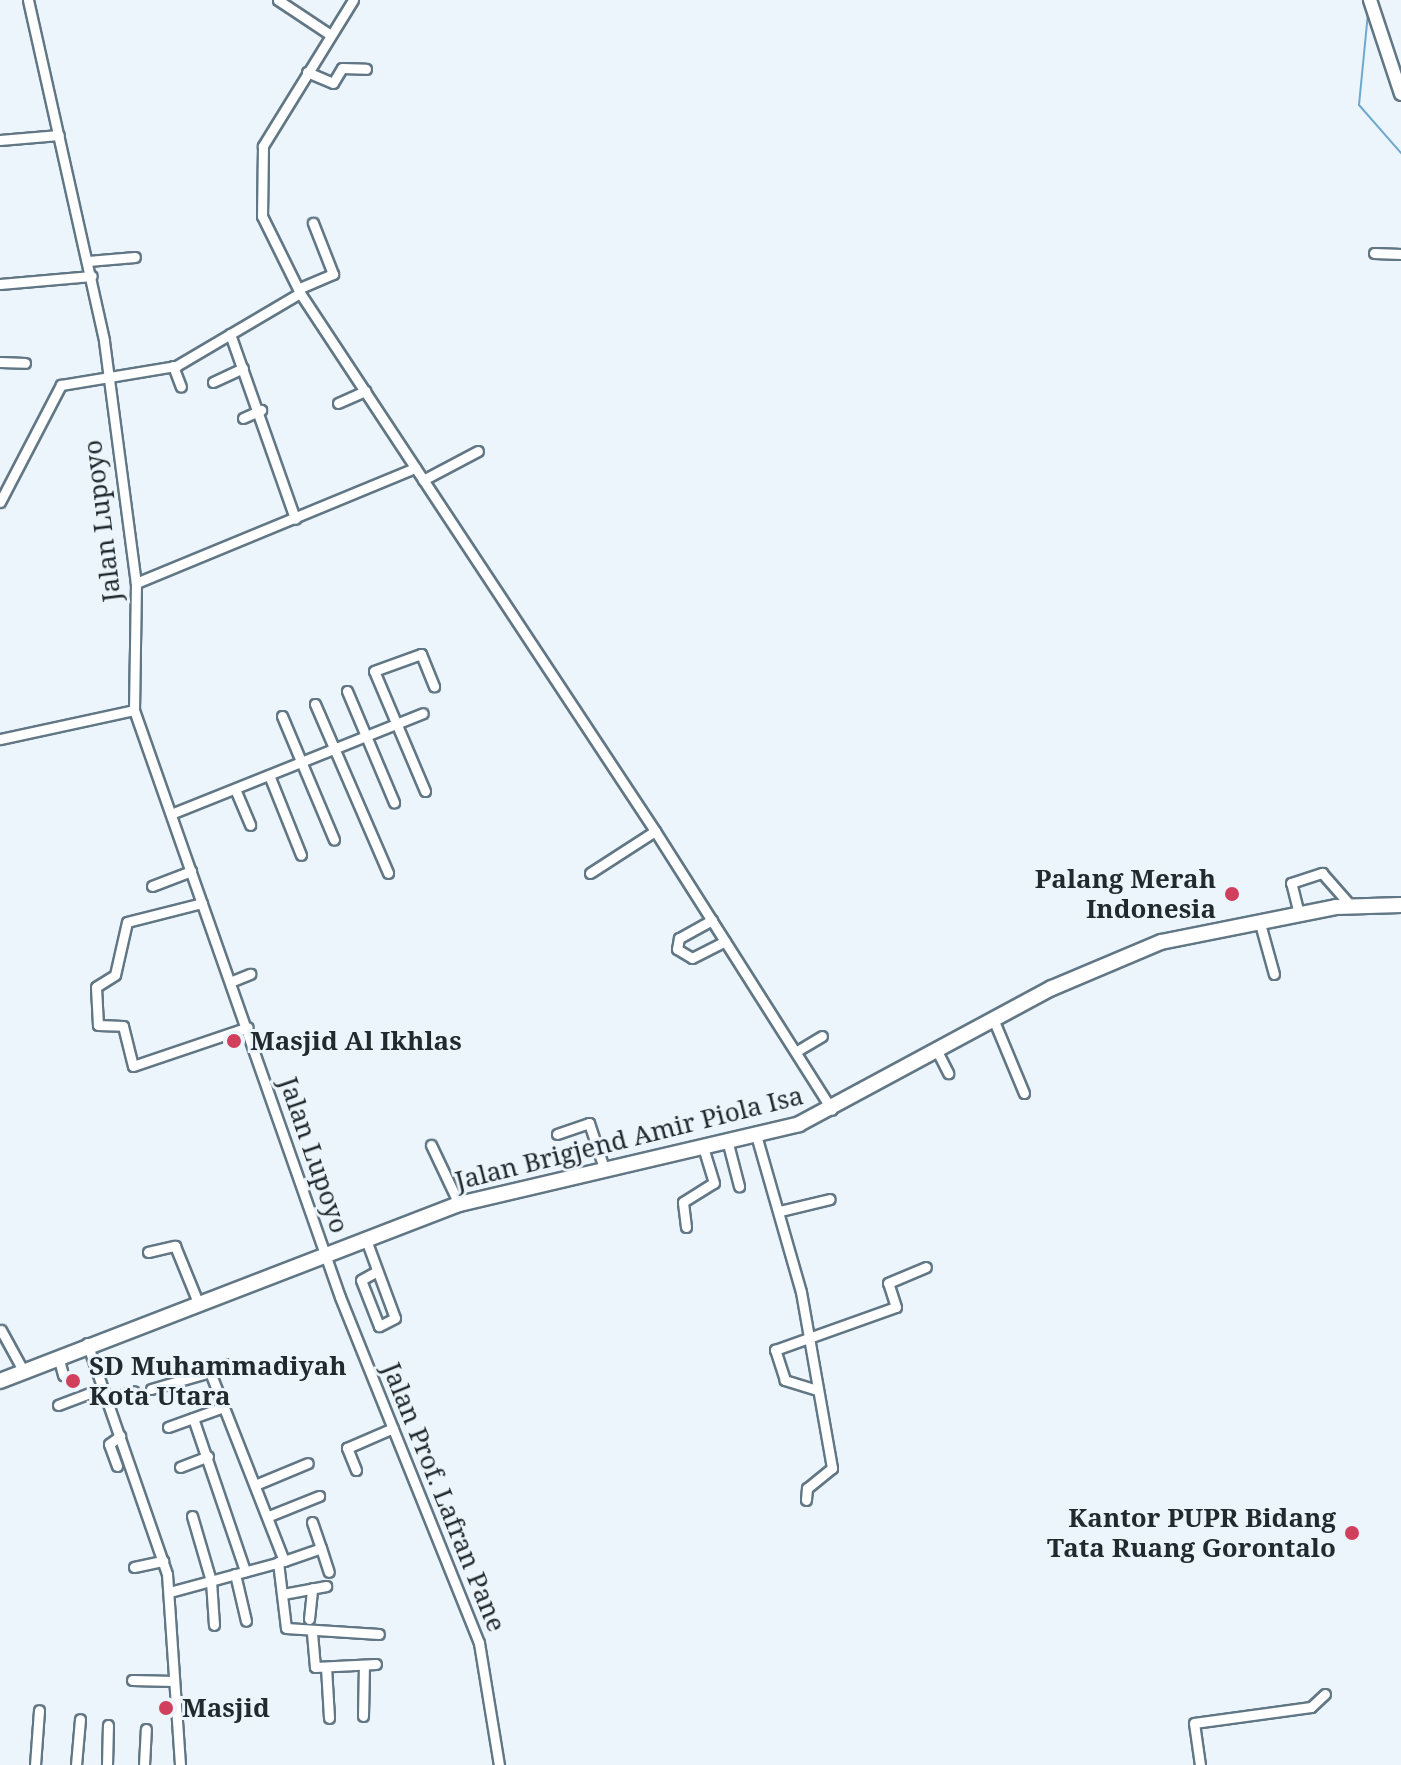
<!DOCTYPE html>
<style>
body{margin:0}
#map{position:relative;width:1401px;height:1765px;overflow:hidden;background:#ecf5fb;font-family:"Noto Serif",serif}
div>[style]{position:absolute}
.stream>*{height:2px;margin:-1px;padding:0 1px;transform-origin:1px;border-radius:1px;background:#6ea9cd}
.roads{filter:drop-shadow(2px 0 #627785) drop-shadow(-2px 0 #627785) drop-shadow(0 2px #627785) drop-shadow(0 -2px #627785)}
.street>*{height:9px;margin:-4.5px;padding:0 4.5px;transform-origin:4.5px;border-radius:4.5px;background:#fff}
.secondary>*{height:12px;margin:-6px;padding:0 6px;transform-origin:6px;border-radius:6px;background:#fff}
.primary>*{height:14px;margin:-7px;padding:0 7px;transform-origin:7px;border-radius:7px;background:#fff}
.dots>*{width:22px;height:22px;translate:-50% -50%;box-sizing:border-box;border:4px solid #ecf5fb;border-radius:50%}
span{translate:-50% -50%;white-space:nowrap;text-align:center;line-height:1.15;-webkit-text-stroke:6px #ecf5fb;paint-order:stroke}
.street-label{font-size:26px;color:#212a2f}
.poi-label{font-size:26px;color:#212a2f;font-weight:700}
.right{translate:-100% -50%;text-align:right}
.left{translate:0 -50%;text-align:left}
</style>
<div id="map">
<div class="stream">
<i style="left:1368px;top:13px;width:92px;rotate:95.6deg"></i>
<i style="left:1359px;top:105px;width:64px;rotate:48.8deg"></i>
</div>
<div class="roads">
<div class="street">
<i style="left:28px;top:0;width:349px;rotate:77.4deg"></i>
<i style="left:104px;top:341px;width:244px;rotate:82.5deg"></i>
<i style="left:136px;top:583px;width:127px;rotate:90.9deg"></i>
<i style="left:134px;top:710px;width:622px;rotate:70.66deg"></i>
<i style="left:340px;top:1297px;width:373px;rotate:68.1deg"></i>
<i style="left:479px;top:1643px;width:124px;rotate:80.7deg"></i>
<i style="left:278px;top:0;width:61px;rotate:33.7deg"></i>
<i style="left:353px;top:0;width:172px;rotate:121.7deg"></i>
<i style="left:263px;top:146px;width:70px;rotate:90.8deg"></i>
<i style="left:262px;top:216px;width:86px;rotate:63.7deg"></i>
<i style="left:300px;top:293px;width:645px;rotate:56.58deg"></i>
<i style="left:307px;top:72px;width:28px;rotate:23deg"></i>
<i style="left:333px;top:83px;width:17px;rotate:-59deg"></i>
<i style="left:342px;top:68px;width:24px;rotate:2deg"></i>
<i style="left:0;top:140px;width:59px;rotate:-4.8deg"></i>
<i style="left:1374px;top:253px;width:27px;rotate:2deg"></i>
<i style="left:88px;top:261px;width:47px;rotate:-4.9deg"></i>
<i style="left:0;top:284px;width:92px;rotate:-5deg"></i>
<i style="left:300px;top:288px;width:36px;rotate:-23deg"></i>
<i style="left:333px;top:274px;width:55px;rotate:-111.4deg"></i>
<i style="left:230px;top:334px;width:196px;rotate:70.6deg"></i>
<i style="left:0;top:362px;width:25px;rotate:2deg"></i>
<i style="left:173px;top:366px;width:22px;rotate:69deg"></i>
<i style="left:213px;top:382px;width:33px;rotate:-25deg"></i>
<i style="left:338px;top:403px;width:30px;rotate:-24deg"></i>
<i style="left:243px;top:418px;width:20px;rotate:-24deg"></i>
<i style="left:423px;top:480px;width:62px;rotate:-27.8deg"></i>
<i style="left:0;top:502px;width:132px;rotate:-62.5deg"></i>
<i style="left:61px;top:385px;width:117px;rotate:-9.4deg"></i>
<i style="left:176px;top:366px;width:144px;rotate:-30.5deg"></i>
<i style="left:136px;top:583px;width:302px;rotate:-22.4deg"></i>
<i style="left:347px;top:691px;width:121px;rotate:67.1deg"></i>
<i style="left:315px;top:704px;width:184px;rotate:66.6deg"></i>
<i style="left:282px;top:716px;width:134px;rotate:67.2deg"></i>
<i style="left:0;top:739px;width:137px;rotate:-12.2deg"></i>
<i style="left:269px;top:775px;width:86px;rotate:68.2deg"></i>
<i style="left:235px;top:789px;width:39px;rotate:67deg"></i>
<i style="left:425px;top:791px;width:130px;rotate:-113deg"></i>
<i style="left:374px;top:671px;width:50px;rotate:-19.9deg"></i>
<i style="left:421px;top:654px;width:35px;rotate:68deg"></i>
<i style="left:171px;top:814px;width:271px;rotate:-21.8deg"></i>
<i style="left:590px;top:873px;width:77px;rotate:-32.9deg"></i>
<i style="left:655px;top:831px;width:330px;rotate:57.6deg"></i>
<i style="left:152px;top:886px;width:42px;rotate:-21deg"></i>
<i style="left:202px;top:903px;width:77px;rotate:165.8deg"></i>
<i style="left:127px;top:922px;width:54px;rotate:102.8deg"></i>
<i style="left:115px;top:975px;width:22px;rotate:148deg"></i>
<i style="left:96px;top:987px;width:38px;rotate:87deg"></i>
<i style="left:98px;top:1025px;width:25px;rotate:2deg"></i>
<i style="left:123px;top:1026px;width:41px;rotate:76deg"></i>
<i style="left:133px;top:1066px;width:121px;rotate:-18.7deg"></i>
<i style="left:1299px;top:914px;width:32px;rotate:-104deg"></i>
<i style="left:1291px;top:883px;width:33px;rotate:-18deg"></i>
<i style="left:1322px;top:873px;width:44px;rotate:48.7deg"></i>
<i style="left:712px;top:920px;width:38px;rotate:151deg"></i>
<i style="left:679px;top:938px;width:11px;rotate:100deg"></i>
<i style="left:677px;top:949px;width:17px;rotate:31deg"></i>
<i style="left:692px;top:958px;width:37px;rotate:-27deg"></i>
<i style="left:1259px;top:920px;width:56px;rotate:74.5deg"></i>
<i style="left:230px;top:982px;width:22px;rotate:-22deg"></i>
<i style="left:994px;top:1021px;width:78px;rotate:67.4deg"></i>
<i style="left:797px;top:1051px;width:29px;rotate:-31deg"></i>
<i style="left:937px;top:1051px;width:25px;rotate:63deg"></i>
<i style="left:557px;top:1134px;width:34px;rotate:-19deg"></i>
<i style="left:589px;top:1123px;width:47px;rotate:71.6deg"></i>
<i style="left:756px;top:1135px;width:163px;rotate:74deg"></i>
<i style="left:801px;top:1292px;width:179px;rotate:80deg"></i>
<i style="left:832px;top:1468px;width:32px;rotate:141deg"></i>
<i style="left:807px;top:1488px;width:12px;rotate:95deg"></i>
<i style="left:727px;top:1140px;width:48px;rotate:75.4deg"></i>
<i style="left:431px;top:1145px;width:65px;rotate:64.6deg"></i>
<i style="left:780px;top:1211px;width:51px;rotate:-13.5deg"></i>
<i style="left:686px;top:1227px;width:25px;rotate:-97deg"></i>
<i style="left:683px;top:1202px;width:36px;rotate:-32deg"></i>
<i style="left:714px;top:1183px;width:39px;rotate:-107deg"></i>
<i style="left:365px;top:1237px;width:86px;rotate:69.7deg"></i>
<i style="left:395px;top:1318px;width:18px;rotate:153deg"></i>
<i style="left:379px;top:1326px;width:49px;rotate:-111.4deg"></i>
<i style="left:361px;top:1280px;width:18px;rotate:-29deg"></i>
<i style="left:148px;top:1252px;width:28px;rotate:-13deg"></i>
<i style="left:175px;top:1246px;width:58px;rotate:67.8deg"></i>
<i style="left:1px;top:1330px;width:48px;rotate:61.3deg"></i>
<i style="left:87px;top:1343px;width:244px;rotate:70.9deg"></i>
<i style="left:167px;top:1574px;width:191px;rotate:86.1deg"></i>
<i style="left:58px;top:1356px;width:20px;rotate:75deg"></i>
<i style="left:210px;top:1372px;width:19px;rotate:-25deg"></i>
<i style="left:151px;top:1389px;width:61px;rotate:-16.1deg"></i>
<i style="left:210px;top:1372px;width:203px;rotate:68.6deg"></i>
<i style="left:284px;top:1561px;width:118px;rotate:164.8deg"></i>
<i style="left:817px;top:1390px;width:34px;rotate:-163deg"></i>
<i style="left:785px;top:1380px;width:32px;rotate:-108deg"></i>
<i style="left:775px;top:1350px;width:128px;rotate:-19.6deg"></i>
<i style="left:896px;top:1307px;width:25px;rotate:-108deg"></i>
<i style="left:888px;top:1283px;width:41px;rotate:-22.8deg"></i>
<i style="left:107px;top:1400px;width:28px;rotate:-18deg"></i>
<i style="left:58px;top:1405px;width:48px;rotate:-20.7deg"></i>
<i style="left:193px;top:1418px;width:162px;rotate:71.2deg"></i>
<i style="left:168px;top:1427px;width:59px;rotate:-19.7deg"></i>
<i style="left:117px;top:1466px;width:23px;rotate:-110deg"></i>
<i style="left:109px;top:1444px;width:14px;rotate:-36deg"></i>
<i style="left:180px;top:1467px;width:30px;rotate:-21deg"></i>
<i style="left:356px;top:1470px;width:24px;rotate:-112deg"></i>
<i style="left:347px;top:1448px;width:50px;rotate:-23.5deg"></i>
<i style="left:255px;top:1485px;width:57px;rotate:-22.5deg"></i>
<i style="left:192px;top:1516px;width:68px;rotate:73.7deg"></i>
<i style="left:211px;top:1581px;width:44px;rotate:86.1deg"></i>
<i style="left:269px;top:1516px;width:54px;rotate:-21.8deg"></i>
<i style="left:312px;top:1522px;width:28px;rotate:71deg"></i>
<i style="left:284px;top:1561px;width:39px;rotate:-19deg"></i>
<i style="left:321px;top:1548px;width:25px;rotate:72deg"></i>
<i style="left:278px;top:1562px;width:66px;rotate:83.1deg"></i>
<i style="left:286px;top:1628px;width:93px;rotate:3.7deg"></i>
<i style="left:134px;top:1567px;width:30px;rotate:-12deg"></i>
<i style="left:235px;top:1574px;width:48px;rotate:76.8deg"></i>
<i style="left:283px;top:1594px;width:44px;rotate:-10.5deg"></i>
<i style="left:309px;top:1619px;width:31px;rotate:-84deg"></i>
<i style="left:312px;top:1633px;width:34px;rotate:85deg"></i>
<i style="left:315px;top:1667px;width:61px;rotate:-2.8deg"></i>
<i style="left:326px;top:1667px;width:51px;rotate:86.6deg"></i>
<i style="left:132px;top:1680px;width:42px;rotate:1.4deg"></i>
<i style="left:363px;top:1716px;width:51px;rotate:-88.9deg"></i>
<i style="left:35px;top:1765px;width:55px;rotate:-85.8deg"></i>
<i style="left:76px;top:1765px;width:46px;rotate:-85deg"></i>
<i style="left:107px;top:1765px;width:40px;rotate:-88.6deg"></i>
<i style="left:144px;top:1765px;width:36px;rotate:-87deg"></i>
<i style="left:1200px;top:1765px;width:42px;rotate:-98.1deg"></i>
<i style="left:1194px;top:1723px;width:118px;rotate:-7.8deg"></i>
<i style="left:1311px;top:1707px;width:19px;rotate:-43deg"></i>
</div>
<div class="secondary">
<i style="left:1370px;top:0;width:99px;rotate:71.7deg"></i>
</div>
<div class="primary">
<i style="left:0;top:1381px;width:492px;rotate:-21.1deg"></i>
<i style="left:459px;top:1204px;width:349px;rotate:-13.2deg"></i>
<i style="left:799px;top:1124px;width:287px;rotate:-28.3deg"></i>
<i style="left:1052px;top:988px;width:118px;rotate:-22.9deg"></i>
<i style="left:1161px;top:942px;width:178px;rotate:-11.3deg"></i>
<i style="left:1336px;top:907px;width:65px;rotate:-1.8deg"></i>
</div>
</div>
<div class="dots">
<i style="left:1232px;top:894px;background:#d0405d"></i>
<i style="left:234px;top:1041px;background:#d0405d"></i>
<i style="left:73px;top:1381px;background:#d0405d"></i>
<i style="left:1352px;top:1533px;background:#d0405d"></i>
<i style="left:166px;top:1708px;background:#d0405d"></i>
</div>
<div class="street-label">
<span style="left:102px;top:521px;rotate:-97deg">Jalan Lupoyo</span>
<span style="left:629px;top:1138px;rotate:-14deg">Jalan Brigjend Amir Piola Isa</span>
<span style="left:314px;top:1155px;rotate:71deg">Jalan Lupoyo</span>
<span style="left:444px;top:1497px;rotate:68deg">Jalan Prof. Lafran Pane</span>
</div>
<div class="poi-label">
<span class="right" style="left:1216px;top:894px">Palang Merah<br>Indonesia</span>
<span class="left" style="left:250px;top:1041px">Masjid Al Ikhlas</span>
<span class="left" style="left:89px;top:1381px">SD Muhammadiyah<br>Kota Utara</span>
<span class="right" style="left:1336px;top:1533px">Kantor PUPR Bidang<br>Tata Ruang Gorontalo</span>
<span class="left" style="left:182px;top:1708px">Masjid</span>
</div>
</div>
